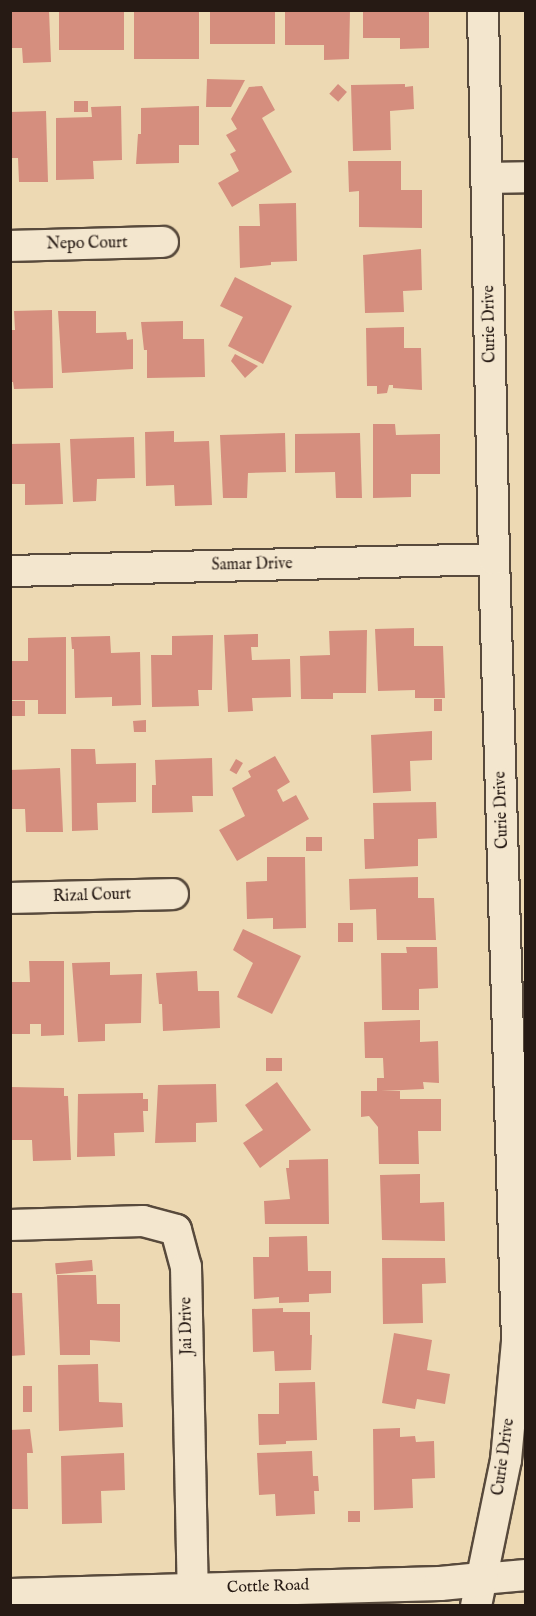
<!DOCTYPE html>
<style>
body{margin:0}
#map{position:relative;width:536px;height:1616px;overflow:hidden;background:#edd9b3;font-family:"IM FELL English",serif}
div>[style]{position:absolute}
.building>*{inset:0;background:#d58e7e;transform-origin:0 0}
.roads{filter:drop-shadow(2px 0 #584a3c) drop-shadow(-2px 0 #584a3c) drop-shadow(0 2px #584a3c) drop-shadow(0 -2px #584a3c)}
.minor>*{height:30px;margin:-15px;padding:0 15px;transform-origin:15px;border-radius:15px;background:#f3e6ce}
.tertiary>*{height:33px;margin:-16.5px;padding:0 16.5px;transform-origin:16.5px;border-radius:16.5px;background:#f3e6ce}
span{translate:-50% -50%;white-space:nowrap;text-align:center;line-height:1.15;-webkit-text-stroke:6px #f3e6ce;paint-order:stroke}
.street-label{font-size:16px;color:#261a14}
.frame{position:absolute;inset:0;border:12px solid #261a14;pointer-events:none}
</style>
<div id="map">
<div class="building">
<i style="clip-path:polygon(10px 10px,49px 10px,51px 62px,23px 63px,22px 48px,10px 48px)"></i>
<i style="left:59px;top:10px;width:65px;height:40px"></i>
<i style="left:134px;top:10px;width:65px;height:49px"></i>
<i style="left:210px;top:10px;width:65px;height:34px"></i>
<i style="clip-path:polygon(285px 10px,350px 10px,349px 59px,324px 60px,324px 45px,285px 45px)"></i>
<i style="clip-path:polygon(363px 10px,429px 10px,429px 48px,400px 49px,400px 38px,363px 38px)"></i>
<i style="clip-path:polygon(207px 79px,245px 80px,231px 107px,206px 107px)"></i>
<i style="left:338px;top:84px;width:12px;height:13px;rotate:42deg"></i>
<i style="clip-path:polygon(405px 84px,405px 87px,413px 86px,414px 109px,390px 111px,391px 150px,353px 151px,351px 85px)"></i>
<i style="clip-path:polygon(262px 86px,275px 110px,262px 118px,292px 172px,232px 207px,218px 183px,239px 171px,230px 154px,236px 151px,226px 135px,237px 129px,231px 119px,249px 87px)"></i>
<i style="left:74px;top:101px;width:14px;height:11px"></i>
<i style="clip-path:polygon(121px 106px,122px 160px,93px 161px,94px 179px,56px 180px,56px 118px,92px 117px,91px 107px)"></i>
<i style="clip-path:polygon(199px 106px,199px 145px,179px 145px,179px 163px,136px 164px,138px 134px,141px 134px,141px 108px)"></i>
<i style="clip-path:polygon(46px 111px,48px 182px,19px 182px,18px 158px,10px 158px,10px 112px)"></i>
<i style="clip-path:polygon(348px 161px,401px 161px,401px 190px,422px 190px,422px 228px,359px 227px,359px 191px,349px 192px)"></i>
<i style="clip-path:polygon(296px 203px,297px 261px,271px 262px,271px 265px,240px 268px,239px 226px,260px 226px,259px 204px)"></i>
<i style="clip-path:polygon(421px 249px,422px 290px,403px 291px,404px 312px,365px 313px,363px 255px)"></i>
<i style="clip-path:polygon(235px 277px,292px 306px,263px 364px,228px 346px,243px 317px,220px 306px)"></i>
<i style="clip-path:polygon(52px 310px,53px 388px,14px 389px,13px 382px,10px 382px,10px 330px,15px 330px,14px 311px)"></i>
<i style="clip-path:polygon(58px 311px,96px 311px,96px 333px,126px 332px,127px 340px,133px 339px,133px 369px,62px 373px)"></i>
<i style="clip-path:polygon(183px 321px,183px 339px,204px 339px,205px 377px,147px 378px,147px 350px,144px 350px,141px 322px)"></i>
<i style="clip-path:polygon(404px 327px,404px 348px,421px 348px,422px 390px,393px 388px,393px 385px,389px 385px,387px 393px,377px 394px,377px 386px,367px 386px,366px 328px)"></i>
<i style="clip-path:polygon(235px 354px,258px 366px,245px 378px,231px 361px)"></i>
<i style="clip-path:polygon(373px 424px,395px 424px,396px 435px,440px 434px,440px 474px,411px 474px,411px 497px,373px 498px)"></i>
<i style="clip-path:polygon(174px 431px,174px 442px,209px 441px,212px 505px,175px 506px,174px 485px,146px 486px,145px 432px)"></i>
<i style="clip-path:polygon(285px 433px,286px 472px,248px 473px,247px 498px,223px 498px,220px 435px)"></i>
<i style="clip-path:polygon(360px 433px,362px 498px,336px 498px,335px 472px,295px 473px,295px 434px)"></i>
<i style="clip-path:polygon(134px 437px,135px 478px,97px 479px,96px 501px,73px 502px,70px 439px)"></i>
<i style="clip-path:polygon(60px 443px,63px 504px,25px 505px,25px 484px,10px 484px,10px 444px)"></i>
<i style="clip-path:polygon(414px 628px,414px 646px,443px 646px,445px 698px,415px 698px,415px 690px,378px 691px,375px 629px)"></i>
<i style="clip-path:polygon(367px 630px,366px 693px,333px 693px,333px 699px,301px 699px,300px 656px,330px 655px,329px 631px)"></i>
<i style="clip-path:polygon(258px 634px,258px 647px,251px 647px,252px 660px,290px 659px,291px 697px,252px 698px,253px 711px,228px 712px,224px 635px)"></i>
<i style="clip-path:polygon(213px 635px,212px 690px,198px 690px,199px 706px,152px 707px,151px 655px,172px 655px,172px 636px)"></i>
<i style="clip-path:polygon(110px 636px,111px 653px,140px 652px,141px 705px,112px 706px,112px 697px,75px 698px,74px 649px,72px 649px,71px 637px)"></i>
<i style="clip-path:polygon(66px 637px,66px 714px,38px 714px,38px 700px,10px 700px,10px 661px,28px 661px,28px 638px)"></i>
<i style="left:434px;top:699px;width:8px;height:12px"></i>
<i style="left:10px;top:701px;width:15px;height:15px"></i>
<i style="clip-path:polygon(146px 720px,146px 732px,134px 732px,133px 721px)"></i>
<i style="clip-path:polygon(432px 731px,432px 760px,410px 761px,411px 791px,373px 793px,371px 735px)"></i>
<i style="clip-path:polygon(71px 749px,95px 749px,96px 764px,136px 763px,136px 802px,97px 803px,98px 830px,72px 831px)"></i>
<i style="clip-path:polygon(275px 756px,290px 782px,277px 790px,283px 802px,296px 795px,309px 819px,237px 861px,219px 830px,245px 816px,232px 788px,251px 777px,248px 771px)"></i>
<i style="clip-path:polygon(212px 758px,213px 796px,192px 796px,193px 812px,152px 813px,152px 785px,156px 785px,155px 760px)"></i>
<i style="left:236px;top:759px;width:8px;height:13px;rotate:30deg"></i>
<i style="clip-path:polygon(60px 768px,63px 832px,26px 832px,25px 809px,10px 809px,10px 770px)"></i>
<i style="clip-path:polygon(436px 802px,437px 838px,418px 839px,418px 866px,365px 869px,364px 839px,374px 839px,373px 803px)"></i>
<i style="left:306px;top:837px;width:16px;height:14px"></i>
<i style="clip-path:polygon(267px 857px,305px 857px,306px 928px,273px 929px,273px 918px,247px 919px,246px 882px,267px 881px)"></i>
<i style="clip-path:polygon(418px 877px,418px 898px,434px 898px,436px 940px,377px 940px,376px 909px,350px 910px,349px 879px)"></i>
<i style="left:338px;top:923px;width:15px;height:19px"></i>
<i style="clip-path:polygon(243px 929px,301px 956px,272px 1014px,237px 997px,253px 963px,233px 950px)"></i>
<i style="clip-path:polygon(406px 947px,437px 947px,438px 988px,419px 989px,419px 1010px,382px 1010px,381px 953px,407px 953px)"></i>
<i style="clip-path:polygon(29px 961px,64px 961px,64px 1035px,41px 1036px,41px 1024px,30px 1024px,30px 1034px,10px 1034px,10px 982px,30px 982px)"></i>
<i style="clip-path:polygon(110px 962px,110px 975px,142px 974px,141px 1023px,105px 1024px,105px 1041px,78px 1042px,72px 963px)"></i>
<i style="clip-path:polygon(197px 971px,198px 991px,219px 991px,220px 1028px,163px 1031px,162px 1004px,159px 1004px,156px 973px)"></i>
<i style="clip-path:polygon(420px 1020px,420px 1042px,438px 1041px,439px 1083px,423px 1082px,424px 1089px,381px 1091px,400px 1091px,400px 1099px,441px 1099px,441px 1131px,418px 1131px,419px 1164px,379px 1164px,378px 1127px,369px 1116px,361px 1117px,361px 1091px,377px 1091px,377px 1078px,384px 1078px,383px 1058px,365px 1058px,364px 1022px)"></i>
<i style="left:266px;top:1058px;width:16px;height:13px"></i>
<i style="clip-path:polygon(277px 1082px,311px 1130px,260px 1168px,243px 1143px,263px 1130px,245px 1105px)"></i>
<i style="clip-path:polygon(216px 1084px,217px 1122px,196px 1123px,196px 1142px,155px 1143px,158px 1085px)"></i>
<i style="clip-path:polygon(10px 1087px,64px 1088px,64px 1096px,68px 1096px,71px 1160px,33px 1161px,32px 1140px,10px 1140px)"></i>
<i style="clip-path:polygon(143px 1093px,143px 1099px,148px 1099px,148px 1111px,143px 1111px,144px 1132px,114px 1133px,115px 1156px,77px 1157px,78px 1094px)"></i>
<i style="clip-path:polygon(328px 1159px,329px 1224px,265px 1224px,264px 1201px,290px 1199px,286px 1168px,289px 1168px,289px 1160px)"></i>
<i style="clip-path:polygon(420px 1174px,420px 1203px,444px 1202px,445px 1241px,382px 1240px,380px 1175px)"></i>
<i style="clip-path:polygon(307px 1236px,308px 1271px,331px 1271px,331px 1293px,309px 1294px,309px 1302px,279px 1303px,279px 1297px,254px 1299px,253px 1257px,269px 1257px,269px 1237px)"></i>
<i style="clip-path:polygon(382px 1258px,445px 1258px,446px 1283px,422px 1284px,423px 1323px,383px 1324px)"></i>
<i style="left:92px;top:1260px;width:11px;height:37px;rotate:85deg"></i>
<i style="clip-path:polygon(57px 1275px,96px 1275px,97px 1304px,120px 1304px,120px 1342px,90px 1340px,90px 1355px,60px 1355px)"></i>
<i style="clip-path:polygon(10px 1293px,22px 1293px,25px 1355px,10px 1356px)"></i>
<i style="clip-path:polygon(283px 1308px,283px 1312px,310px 1312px,310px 1335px,312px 1335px,311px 1370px,275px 1371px,274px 1351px,253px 1352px,252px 1309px)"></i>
<i style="clip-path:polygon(394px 1333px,432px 1340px,427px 1370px,450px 1374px,445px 1404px,417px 1399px,415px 1409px,382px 1403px)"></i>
<i style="clip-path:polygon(98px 1364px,99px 1402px,122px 1403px,123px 1427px,59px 1431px,58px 1365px)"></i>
<i style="clip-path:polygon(315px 1382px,317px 1440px,286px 1441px,286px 1444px,259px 1445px,258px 1414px,279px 1414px,279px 1383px)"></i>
<i style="left:23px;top:1386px;width:9px;height:26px"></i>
<i style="clip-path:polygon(400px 1428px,400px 1437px,415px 1436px,416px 1442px,434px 1441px,435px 1478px,412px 1479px,413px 1508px,374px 1510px,373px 1429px)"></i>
<i style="clip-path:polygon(30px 1429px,33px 1453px,27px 1453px,28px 1509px,10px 1509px,10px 1430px)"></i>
<i style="clip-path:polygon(312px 1451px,313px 1476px,318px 1476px,319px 1491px,314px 1491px,315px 1514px,276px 1516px,275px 1494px,259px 1495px,257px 1453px)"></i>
<i style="clip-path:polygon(124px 1453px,125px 1490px,101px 1491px,102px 1523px,62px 1524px,61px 1456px)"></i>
<i style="left:348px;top:1511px;width:12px;height:11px"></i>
</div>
<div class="roads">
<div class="minor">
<i style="left:487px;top:178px;width:39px;rotate:-1deg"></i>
<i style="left:10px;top:246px;width:153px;rotate:-1.5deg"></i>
<i style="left:10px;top:571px;width:484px;rotate:-1.4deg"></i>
<i style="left:10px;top:898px;width:163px;rotate:-1.4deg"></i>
<i style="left:10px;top:1225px;width:133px;rotate:-1.7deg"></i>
<i style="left:143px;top:1221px;width:34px;rotate:15deg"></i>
<i style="left:176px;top:1230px;width:38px;rotate:75deg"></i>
<i style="left:186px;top:1267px;width:323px;rotate:88.8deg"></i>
<i style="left:481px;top:1579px;width:45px;rotate:-5.1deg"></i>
<i style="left:476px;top:1606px;width:149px;rotate:-78.4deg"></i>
<i style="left:506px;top:1460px;width:120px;rotate:-84.7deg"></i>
<i style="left:517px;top:1341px;width:782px;rotate:-91.68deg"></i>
<i style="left:494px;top:559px;width:549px;rotate:-91.15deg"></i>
</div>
<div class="tertiary">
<i style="left:10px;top:1595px;width:430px;rotate:-1.6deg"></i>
<i style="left:440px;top:1583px;width:41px;rotate:-5.6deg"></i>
</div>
</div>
<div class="street-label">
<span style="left:87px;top:244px;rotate:-1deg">Nepo Court</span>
<span style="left:490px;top:324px;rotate:-91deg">Curie Drive</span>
<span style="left:252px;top:565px;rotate:-1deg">Samar Drive</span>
<span style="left:502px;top:810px;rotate:-92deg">Curie Drive</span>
<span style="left:92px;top:896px;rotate:-2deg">Rizal Court</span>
<span style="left:187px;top:1326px;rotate:-91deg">Jai Drive</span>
<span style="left:504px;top:1457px;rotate:-82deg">Curie Drive</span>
<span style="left:268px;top:1587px;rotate:-2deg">Cottle Road</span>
</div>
<div class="frame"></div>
</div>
